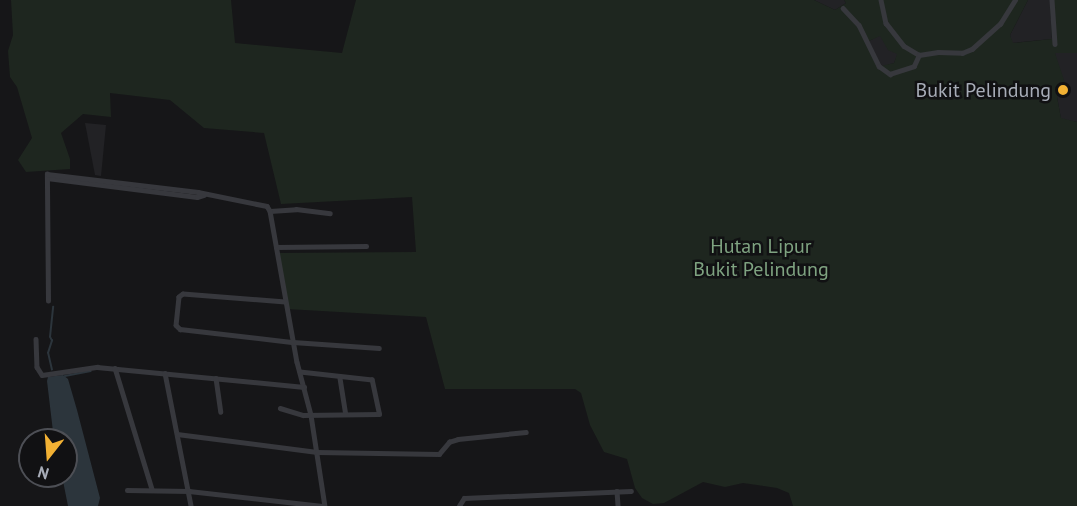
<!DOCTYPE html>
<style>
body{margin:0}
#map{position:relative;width:1077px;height:506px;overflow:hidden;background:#161618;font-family:"PT Sans",sans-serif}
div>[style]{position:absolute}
.built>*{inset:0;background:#222225}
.green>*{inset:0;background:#1e261f}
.water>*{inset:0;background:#2c353c}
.stream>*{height:1.5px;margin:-0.75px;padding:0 0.75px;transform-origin:0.75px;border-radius:0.75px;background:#2c353c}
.minor>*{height:4.5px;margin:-2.25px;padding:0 2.25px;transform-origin:2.25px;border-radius:2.25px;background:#37383d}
.dots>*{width:16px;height:16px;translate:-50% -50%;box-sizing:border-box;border:3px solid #111113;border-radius:50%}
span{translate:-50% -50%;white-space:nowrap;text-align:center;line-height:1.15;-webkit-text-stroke:5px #111113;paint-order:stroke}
.poi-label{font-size:20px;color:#a8adb8}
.right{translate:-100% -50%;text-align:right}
.park-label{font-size:20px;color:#7fa381}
.north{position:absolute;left:18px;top:428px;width:60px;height:60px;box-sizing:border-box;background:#111113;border:2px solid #4d4f55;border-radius:50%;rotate:197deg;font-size:16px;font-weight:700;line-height:24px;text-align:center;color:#a8adb8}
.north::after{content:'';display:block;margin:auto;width:21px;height:27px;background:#f2b134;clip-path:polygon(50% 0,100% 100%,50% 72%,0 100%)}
</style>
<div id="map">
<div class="built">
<i style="clip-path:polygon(814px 0,844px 0,846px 3px,835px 10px)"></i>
<i style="clip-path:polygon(1028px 0,1050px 0,1052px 39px,1012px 43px,1010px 35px)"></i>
<i style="clip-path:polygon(880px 35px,898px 54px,894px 63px,881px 67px,869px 41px)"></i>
<i style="clip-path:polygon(1055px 52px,1077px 53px,1077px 122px,1061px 119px,1057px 97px)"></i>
<i style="clip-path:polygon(85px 123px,106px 125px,101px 176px,95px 175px)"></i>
</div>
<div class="green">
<i style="clip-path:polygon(evenodd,11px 0,231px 0,235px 43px,342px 53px,356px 0,814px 0,835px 10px,846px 3px,844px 0,1028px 0,1010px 35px,1013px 43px,1052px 39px,1050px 0,1077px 0,1077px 53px,1055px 53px,1065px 83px,1057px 97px,1061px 118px,1077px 122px,1077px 506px,793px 506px,789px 493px,777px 488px,743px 483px,725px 487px,703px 482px,664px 503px,653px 504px,642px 498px,635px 488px,627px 459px,604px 452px,590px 425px,581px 393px,575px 389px,445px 389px,426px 317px,287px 309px,278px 253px,416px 252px,412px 197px,281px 204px,264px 133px,204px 128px,170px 100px,110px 93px,111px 117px,83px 114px,61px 133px,70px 159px,70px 169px,26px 172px,18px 160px,32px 138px,17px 87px,10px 77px,8px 51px,13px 35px,11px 0,880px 36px,888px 50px,897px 54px,894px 63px,881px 66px,869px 41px,880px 36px)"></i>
</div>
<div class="water">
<i style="clip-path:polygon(63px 375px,68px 379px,77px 410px,100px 498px,98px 506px,68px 506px,62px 476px,66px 476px,66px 440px,54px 440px,47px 381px,48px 377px)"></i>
</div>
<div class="stream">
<i style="left:52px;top:370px;width:17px;rotate:-103deg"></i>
<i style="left:48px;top:353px;width:13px;rotate:-72deg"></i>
<i style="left:52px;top:341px;width:4px;rotate:-117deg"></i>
<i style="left:50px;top:337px;width:30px;rotate:-84deg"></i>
<i style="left:65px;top:376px;width:26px;rotate:-11deg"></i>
</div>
<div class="minor">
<i style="left:881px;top:0;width:24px;rotate:78deg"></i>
<i style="left:886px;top:23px;width:29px;rotate:52deg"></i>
<i style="left:904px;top:46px;width:17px;rotate:31deg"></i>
<i style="left:1052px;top:0;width:44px;rotate:86.1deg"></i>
<i style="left:843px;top:8px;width:23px;rotate:47deg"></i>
<i style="left:859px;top:25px;width:46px;rotate:64deg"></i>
<i style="left:879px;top:66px;width:14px;rotate:36deg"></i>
<i style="left:890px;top:74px;width:25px;rotate:-18deg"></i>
<i style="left:914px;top:66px;width:12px;rotate:-66deg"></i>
<i style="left:919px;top:55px;width:19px;rotate:-9deg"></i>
<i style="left:938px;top:52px;width:24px;rotate:2deg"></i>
<i style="left:962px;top:53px;width:11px;rotate:-22deg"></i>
<i style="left:972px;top:49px;width:38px;rotate:-42deg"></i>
<i style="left:1000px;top:24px;width:28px;rotate:-58deg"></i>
<i style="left:47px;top:178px;width:151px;rotate:7.2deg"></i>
<i style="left:197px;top:197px;width:7px;rotate:-16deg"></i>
<i style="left:270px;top:211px;width:26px;rotate:-4deg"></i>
<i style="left:296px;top:209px;width:34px;rotate:7deg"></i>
<i style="left:276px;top:247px;width:90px;rotate:-0.6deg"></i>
<i style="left:48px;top:301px;width:127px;rotate:-90.5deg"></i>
<i style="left:47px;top:174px;width:152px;rotate:6.8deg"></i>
<i style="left:198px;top:192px;width:70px;rotate:11.5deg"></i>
<i style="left:267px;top:206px;width:6px;rotate:59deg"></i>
<i style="left:270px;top:211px;width:153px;rotate:79.9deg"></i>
<i style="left:297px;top:362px;width:55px;rotate:75.2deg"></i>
<i style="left:311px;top:415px;width:92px;rotate:81.3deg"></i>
<i style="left:285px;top:302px;width:102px;rotate:-175.5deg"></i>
<i style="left:183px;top:294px;width:5px;rotate:143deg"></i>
<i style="left:179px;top:297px;width:28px;rotate:96deg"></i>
<i style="left:176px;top:325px;width:6px;rotate:45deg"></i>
<i style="left:180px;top:329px;width:114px;rotate:6.6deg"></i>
<i style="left:293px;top:342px;width:86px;rotate:4deg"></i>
<i style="left:36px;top:339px;width:28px;rotate:88deg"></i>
<i style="left:37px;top:367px;width:9px;rotate:58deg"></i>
<i style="left:42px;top:375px;width:56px;rotate:-8.3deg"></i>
<i style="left:97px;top:367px;width:208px;rotate:5.5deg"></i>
<i style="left:115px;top:368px;width:127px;rotate:73deg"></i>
<i style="left:165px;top:373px;width:136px;rotate:78.9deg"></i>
<i style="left:216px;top:378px;width:34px;rotate:82deg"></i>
<i style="left:340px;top:378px;width:36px;rotate:81deg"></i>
<i style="left:280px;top:408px;width:24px;rotate:17deg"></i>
<i style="left:303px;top:415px;width:76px;rotate:-0.8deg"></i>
<i style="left:379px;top:414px;width:35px;rotate:-102deg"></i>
<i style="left:372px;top:380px;width:72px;rotate:-173.7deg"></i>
<i style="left:177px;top:434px;width:141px;rotate:7.3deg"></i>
<i style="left:317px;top:452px;width:122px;rotate:0.9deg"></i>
<i style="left:439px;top:454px;width:16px;rotate:-50deg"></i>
<i style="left:449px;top:442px;width:9px;rotate:-18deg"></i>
<i style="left:458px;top:439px;width:68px;rotate:-5.9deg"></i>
<i style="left:127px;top:490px;width:62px;rotate:0.9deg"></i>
<i style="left:189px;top:491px;width:134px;rotate:6.4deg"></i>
<i style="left:617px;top:491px;width:15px;rotate:86deg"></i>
<i style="left:459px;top:506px;width:9px;rotate:-58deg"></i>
<i style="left:464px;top:498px;width:167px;rotate:-2.4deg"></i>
</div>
<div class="dots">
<i style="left:1063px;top:90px;background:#f2b134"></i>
</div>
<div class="poi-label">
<span class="right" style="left:1051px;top:90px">Bukit Pelindung</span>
</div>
<div class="park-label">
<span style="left:761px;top:258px">Hutan Lipur<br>Bukit Pelindung</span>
</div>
<div class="north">N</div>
</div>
